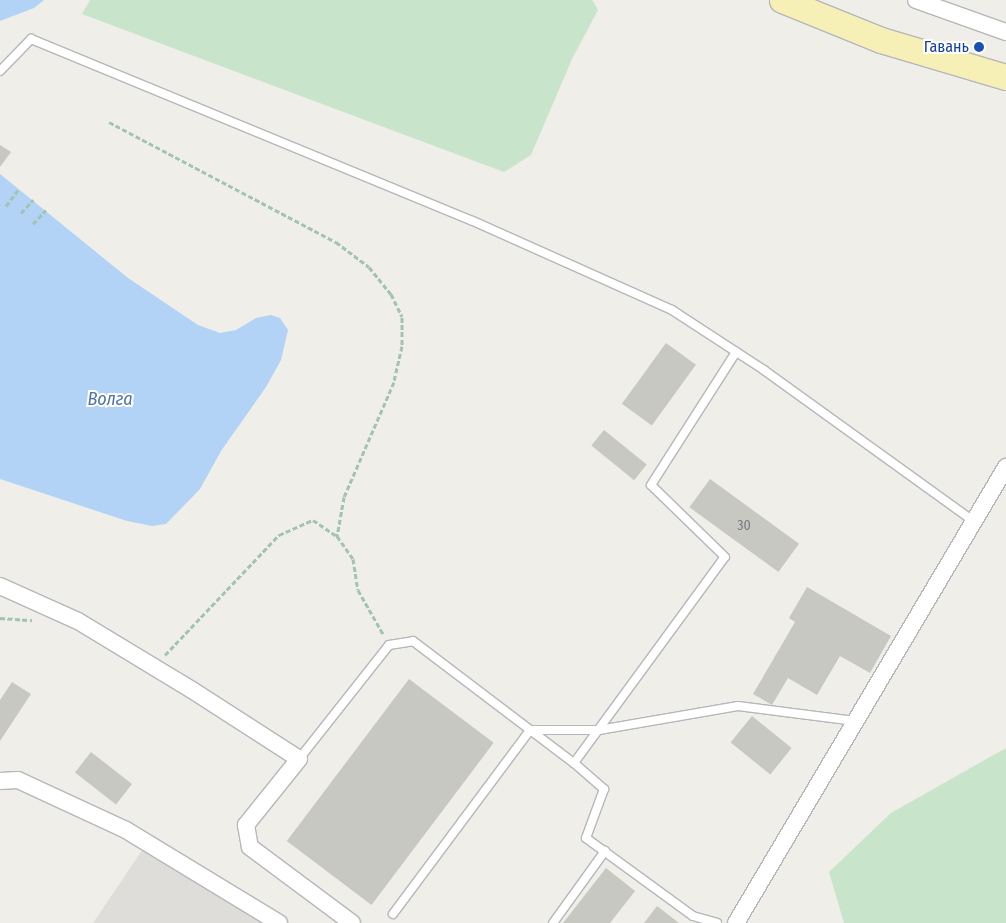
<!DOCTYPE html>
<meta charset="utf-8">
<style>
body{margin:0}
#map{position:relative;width:1006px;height:923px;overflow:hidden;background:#efeee8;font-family:"Fira Sans Condensed",sans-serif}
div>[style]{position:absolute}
.industrial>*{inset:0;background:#dfddda}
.green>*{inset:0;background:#c8e4ca}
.water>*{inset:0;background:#b2d3f5}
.building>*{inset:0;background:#c8c8c3;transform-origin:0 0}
.path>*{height:3px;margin-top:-1.5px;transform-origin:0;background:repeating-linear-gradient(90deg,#a2c4ae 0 5px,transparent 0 7.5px)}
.roads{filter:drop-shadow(1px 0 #b5b7bb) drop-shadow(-1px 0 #b5b7bb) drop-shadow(0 1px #b5b7bb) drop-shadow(0 -1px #b5b7bb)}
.service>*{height:8px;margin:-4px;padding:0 4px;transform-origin:4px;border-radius:4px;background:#fff}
.minor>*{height:16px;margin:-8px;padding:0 8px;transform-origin:8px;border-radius:8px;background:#fff}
.primary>*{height:25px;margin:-12.5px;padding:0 12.5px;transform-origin:12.5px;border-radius:12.5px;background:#f6f0b7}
.dots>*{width:14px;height:14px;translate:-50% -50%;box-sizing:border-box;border:2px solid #fff;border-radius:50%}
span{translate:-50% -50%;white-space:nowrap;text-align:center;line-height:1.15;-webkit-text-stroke:4px #fff;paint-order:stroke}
.number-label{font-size:14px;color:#797c7d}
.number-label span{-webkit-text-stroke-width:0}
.transit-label{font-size:16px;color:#164399}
.right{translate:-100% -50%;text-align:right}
.water-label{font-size:18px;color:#5073a6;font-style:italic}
</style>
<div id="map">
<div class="industrial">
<i style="clip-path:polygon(151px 837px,279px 923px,93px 923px)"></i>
</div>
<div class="green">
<i style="clip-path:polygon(90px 0,592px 0,598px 10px,572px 59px,531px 155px,504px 172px,82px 14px)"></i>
<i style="clip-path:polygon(1006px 748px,1006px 923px,844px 923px,829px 872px,891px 813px)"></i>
</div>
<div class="water">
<i style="clip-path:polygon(0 0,44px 0,34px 8px,0 21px)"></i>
<i style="clip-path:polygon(0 174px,128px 278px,198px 325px,220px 333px,236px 330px,256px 318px,271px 315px,280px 318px,288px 330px,281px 360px,266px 387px,221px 451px,200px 489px,166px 524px,152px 526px,127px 521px,0 479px)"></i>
</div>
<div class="building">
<i style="clip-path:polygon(0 145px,11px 152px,0 167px)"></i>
<i style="left:666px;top:343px;width:37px;height:75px;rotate:36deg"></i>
<i style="left:604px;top:430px;width:55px;height:20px;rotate:39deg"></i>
<i style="left:710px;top:479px;width:110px;height:35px;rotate:36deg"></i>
<i style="clip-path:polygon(807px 587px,891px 636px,870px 673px,840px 656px,817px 695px,788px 678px,772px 705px,753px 694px,795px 622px,789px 618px)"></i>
<i style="left:409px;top:679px;width:106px;height:203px;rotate:37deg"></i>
<i style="clip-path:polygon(12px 682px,31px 694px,0 741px,0 700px)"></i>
<i style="left:752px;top:716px;width:51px;height:34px;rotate:39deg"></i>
<i style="left:91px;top:752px;width:52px;height:26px;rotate:38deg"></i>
<i style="clip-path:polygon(606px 868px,635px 891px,610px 923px,563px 923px)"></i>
<i style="clip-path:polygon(657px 906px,679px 923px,644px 923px)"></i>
</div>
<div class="path">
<i style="left:109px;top:122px;width:257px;rotate:27.9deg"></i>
<i style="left:336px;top:242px;width:41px;rotate:37.1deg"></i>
<i style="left:369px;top:267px;width:35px;rotate:51deg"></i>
<i style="left:391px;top:294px;width:25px;rotate:64deg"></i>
<i style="left:402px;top:317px;width:29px;rotate:90deg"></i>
<i style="left:402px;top:346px;width:37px;rotate:103deg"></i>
<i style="left:394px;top:382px;width:125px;rotate:113.5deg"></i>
<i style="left:344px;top:497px;width:40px;rotate:100deg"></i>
<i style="left:6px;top:206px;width:21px;rotate:-53deg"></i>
<i style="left:21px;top:213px;width:18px;rotate:-47deg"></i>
<i style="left:33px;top:224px;width:19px;rotate:-47deg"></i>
<i style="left:0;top:618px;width:32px;rotate:4deg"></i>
<i style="left:165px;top:655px;width:166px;rotate:-46.5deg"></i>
<i style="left:279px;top:535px;width:37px;rotate:-24deg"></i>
<i style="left:313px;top:520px;width:29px;rotate:34deg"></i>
<i style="left:337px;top:536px;width:28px;rotate:55deg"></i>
<i style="left:353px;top:559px;width:31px;rotate:81deg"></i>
<i style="left:358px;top:590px;width:51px;rotate:60.4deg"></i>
</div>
<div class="roads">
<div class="service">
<i style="left:0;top:71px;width:45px;rotate:-45.9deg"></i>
<i style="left:31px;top:39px;width:478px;rotate:22.4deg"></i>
<i style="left:473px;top:221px;width:218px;rotate:24.1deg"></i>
<i style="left:672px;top:310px;width:110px;rotate:33.1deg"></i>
<i style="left:764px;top:370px;width:258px;rotate:35.8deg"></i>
<i style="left:299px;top:759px;width:145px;rotate:-51.7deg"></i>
<i style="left:389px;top:645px;width:24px;rotate:-9deg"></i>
<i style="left:413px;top:641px;width:202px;rotate:37.2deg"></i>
<i style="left:574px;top:763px;width:255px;rotate:-53.8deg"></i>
<i style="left:725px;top:557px;width:103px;rotate:-135.8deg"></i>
<i style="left:651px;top:485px;width:158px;rotate:-57.4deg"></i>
<i style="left:574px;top:763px;width:40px;rotate:41deg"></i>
<i style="left:604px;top:789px;width:52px;rotate:110.2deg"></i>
<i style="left:586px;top:838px;width:132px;rotate:36.1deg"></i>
<i style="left:693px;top:916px;width:25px;rotate:16deg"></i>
<i style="left:393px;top:914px;width:229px;rotate:-53.3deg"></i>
<i style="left:530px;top:730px;width:69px"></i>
<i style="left:599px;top:730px;width:141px;rotate:-9.8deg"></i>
<i style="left:738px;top:706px;width:118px;rotate:7.3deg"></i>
<i style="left:553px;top:923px;width:89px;rotate:-54.2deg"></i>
</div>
<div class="minor">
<i style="left:916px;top:0;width:96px;rotate:19.6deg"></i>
<i style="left:0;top:586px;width:85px;rotate:24.2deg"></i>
<i style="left:78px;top:621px;width:133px;rotate:31.2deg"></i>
<i style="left:192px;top:690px;width:127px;rotate:32.8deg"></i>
<i style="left:299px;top:759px;width:85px;rotate:128.8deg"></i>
<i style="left:246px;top:825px;width:22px;rotate:80deg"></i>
<i style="left:250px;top:847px;width:127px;rotate:36.7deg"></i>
<i style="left:0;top:781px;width:18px;rotate:-3deg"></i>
<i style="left:18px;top:780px;width:119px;rotate:24.8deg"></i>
<i style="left:126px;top:830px;width:179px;rotate:31.3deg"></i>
<i style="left:736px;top:923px;width:530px;rotate:-59.37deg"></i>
</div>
<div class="primary">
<i style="left:782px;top:0;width:107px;rotate:22deg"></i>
<i style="left:881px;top:40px;width:130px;rotate:16.5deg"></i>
</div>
</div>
<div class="dots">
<i style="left:979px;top:47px;background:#1a4fb4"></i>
</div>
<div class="number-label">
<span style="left:744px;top:526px">30</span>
</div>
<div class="transit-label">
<span class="right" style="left:969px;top:47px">Гавань</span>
</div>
<div class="water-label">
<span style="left:110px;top:399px">Волга</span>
</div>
</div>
